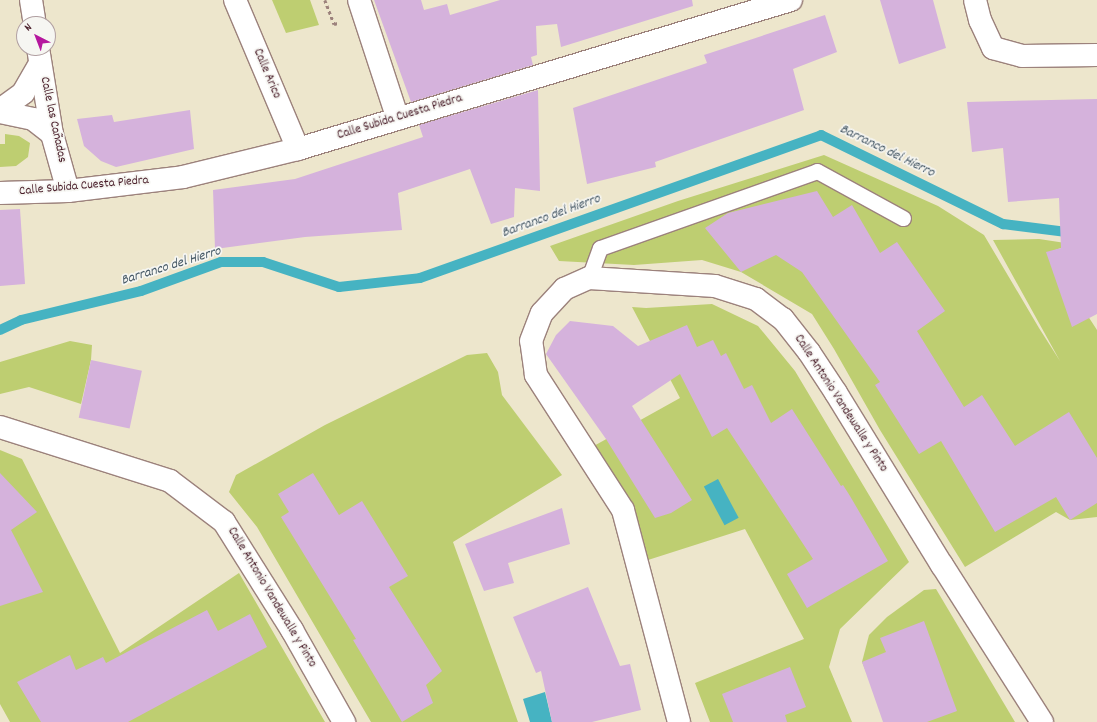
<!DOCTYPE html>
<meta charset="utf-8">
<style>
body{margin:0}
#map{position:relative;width:1097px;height:722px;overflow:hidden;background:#ede6cc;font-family:Dekko,sans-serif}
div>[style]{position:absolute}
.green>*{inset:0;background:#bece71}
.water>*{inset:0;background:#46b3c2;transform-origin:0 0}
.stream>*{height:10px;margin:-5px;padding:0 5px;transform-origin:5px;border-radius:5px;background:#46b3c2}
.building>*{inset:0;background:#d5b2dc;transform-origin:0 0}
.path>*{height:2.5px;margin-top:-1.25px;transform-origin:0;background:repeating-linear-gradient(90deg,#9c827c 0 3px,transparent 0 6px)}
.roads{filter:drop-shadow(1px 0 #9c827c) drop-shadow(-1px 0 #9c827c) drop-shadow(0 1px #9c827c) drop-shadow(0 -1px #9c827c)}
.lane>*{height:15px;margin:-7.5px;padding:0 7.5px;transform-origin:7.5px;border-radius:7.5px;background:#fff}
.street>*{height:22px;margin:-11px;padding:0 11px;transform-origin:11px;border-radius:11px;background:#fff}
span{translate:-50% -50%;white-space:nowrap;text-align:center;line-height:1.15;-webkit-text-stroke:3.5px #f6f6f2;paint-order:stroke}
.street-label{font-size:13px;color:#4a1f2b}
.water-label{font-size:14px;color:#485a67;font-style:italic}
.north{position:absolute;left:16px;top:16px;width:40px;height:40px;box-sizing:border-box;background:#f6f6f2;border:1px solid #b1a0a2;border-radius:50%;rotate:318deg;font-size:11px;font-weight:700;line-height:16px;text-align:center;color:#4a1f2b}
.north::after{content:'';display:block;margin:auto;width:14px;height:18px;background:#b5179e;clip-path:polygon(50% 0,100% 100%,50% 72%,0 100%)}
</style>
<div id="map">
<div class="green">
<i style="clip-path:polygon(272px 0,310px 0,319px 25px,286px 33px)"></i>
<i style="clip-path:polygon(5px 134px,19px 136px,30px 143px,28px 157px,16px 166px,0 167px,0 144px,5px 144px)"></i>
<i style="clip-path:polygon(824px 155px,938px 206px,984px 235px,1039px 328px,1060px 361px,993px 240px,1039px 239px,1072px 244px,1047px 253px,1097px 330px,1097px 517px,1070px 520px,1056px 512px,965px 567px,880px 430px,834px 349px,812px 314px,741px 272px,702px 260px,634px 265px,559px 261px,550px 246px,678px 201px)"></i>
<i style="clip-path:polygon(712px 304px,758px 326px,795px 371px,909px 562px,840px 629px,829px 667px,852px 722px,710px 722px,695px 683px,804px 639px,745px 529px,648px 560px,592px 447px,680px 398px,632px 307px,646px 308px)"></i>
<i style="clip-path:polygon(70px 341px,92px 345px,91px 360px,81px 404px,29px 387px,0 394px,0 362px)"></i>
<i style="clip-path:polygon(487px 353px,498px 372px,502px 395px,562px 475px,453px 542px,518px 722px,371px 722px,257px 527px,229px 492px,236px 475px,325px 425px,467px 355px)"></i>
<i style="clip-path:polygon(0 450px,22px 459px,120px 653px,239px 573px,325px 722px,10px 722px,0 704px)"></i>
<i style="clip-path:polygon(936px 589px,1015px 722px,887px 722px,862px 662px,869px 635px,887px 617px,924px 590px)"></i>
</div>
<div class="water">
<i style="left:718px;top:479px;width:44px;height:16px;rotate:62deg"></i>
<i style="clip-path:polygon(545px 692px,552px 722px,530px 722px,523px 699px)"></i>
</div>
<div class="stream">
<i style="left:0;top:330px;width:23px;rotate:-25deg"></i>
<i style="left:21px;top:320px;width:123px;rotate:-13.6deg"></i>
<i style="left:141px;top:291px;width:85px;rotate:-19.9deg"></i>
<i style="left:221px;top:262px;width:42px"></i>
<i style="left:263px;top:262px;width:80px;rotate:18.2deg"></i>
<i style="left:339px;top:287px;width:81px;rotate:-6.3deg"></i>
<i style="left:420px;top:278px;width:426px;rotate:-19.6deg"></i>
<i style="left:821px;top:135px;width:203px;rotate:26.1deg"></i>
<i style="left:1003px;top:224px;width:64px;rotate:7.2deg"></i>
<i style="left:1066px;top:232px;width:32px;rotate:-13deg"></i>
</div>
<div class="building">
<i style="clip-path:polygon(374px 0,421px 0,424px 10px,447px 4px,450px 15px,500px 0,692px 0,693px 6px,561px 47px,557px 24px,536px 26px,537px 55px,531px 57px,533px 65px,411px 102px)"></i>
<i style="clip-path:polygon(880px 0,933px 0,946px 48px,899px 64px)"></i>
<i style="clip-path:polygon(825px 15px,837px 52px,793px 69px,804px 110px,655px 162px,656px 167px,587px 184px,573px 108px,707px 63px,704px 55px)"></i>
<i style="clip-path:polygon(538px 90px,540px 191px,515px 188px,514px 217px,491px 224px,470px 169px,398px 193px,402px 230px,305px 237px,215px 249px,213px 190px,295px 179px,423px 137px,419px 125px)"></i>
<i style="clip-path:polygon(1097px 99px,1097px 314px,1072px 327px,1046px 252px,1061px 248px,1059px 198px,1008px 202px,1003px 148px,972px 152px,967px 102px)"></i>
<i style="clip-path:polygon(190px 110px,194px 149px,116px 167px,101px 161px,84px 146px,77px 119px,112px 115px,114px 122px)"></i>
<i style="clip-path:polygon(817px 191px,833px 217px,852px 205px,880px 253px,897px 242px,945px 311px,917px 331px,964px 407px,982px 395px,1015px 446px,1069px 412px,1097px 458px,1097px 503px,1070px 520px,1056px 497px,995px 532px,941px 441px,919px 454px,875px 385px,880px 382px,802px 272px,776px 255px,741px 272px,705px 228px,728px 213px)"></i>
<i style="clip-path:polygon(20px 209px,25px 284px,0 286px,0 210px)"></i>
<i style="clip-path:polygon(570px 321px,613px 326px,638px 346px,687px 325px,697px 347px,713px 340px,721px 356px,726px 353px,744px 389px,752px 385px,771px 423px,792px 409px,841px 486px,843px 485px,850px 496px,888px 561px,807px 608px,787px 574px,813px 559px,727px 428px,712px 437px,680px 374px,632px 406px,692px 500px,671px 513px,655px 518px,606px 439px,546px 354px,556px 335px)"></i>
<i style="left:91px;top:360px;width:52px;height:59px;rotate:12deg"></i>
<i style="clip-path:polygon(0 473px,37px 512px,11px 530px,43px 592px,0 606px)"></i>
<i style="clip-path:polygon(313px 473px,339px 515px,362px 501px,408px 576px,389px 587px,442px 671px,426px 685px,433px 703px,402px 722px,353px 640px,356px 639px,281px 517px,289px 512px,278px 494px)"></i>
<i style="clip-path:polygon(562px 508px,570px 544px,508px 563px,514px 583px,484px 591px,465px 544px)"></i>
<i style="clip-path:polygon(588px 587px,620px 666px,630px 664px,641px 710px,592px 722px,552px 722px,541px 671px,536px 673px,513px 617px)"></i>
<i style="clip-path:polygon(207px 610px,218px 631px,250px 614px,267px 647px,128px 722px,41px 722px,17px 682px,70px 655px,76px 670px,103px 657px,106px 663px)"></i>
<i style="clip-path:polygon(924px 621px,957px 711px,927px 722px,883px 722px,862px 662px,886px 652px,880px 638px)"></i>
<i style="clip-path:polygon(790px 667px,806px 707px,785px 715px,787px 722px,733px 722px,722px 694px)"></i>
</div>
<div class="path">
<i style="left:325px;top:0;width:26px;rotate:69deg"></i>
<i style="left:334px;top:24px;width:4px;rotate:-14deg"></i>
</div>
<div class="roads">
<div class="lane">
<i style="left:589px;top:278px;width:32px;rotate:-70deg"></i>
<i style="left:600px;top:248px;width:230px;rotate:-19.5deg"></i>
<i style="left:817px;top:171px;width:98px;rotate:28.7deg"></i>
</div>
<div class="street">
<i style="left:31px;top:0;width:24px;rotate:81deg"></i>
<i style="left:235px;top:0;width:162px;rotate:67.1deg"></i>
<i style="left:359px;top:0;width:125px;rotate:71.9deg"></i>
<i style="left:975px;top:0;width:21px;rotate:76deg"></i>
<i style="left:980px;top:20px;width:31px;rotate:65deg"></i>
<i style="left:993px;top:48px;width:30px;rotate:15deg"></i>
<i style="left:1022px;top:56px;width:75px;rotate:-0.8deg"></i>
<i style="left:38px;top:48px;width:87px;rotate:80.8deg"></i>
<i style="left:52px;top:134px;width:59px;rotate:74.3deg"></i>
<i style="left:0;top:110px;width:29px;rotate:-36deg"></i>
<i style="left:23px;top:93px;width:34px;rotate:-60deg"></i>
<i style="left:0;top:112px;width:34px;rotate:12deg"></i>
<i style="left:33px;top:119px;width:24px;rotate:38deg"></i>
<i style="left:0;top:193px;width:68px;rotate:-1.7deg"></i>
<i style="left:68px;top:191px;width:116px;rotate:-6.9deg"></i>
<i style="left:183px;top:177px;width:118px;rotate:-13.7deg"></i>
<i style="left:298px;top:149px;width:515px;rotate:-16.82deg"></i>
<i style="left:0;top:427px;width:178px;rotate:17.6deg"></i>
<i style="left:170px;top:481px;width:68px;rotate:37.2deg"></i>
<i style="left:224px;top:522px;width:128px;rotate:57.8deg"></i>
<i style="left:292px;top:630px;width:106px;rotate:60.5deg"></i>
<i style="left:679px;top:722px;width:219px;rotate:-104.8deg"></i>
<i style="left:623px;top:510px;width:161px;rotate:-122.8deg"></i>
<i style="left:536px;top:375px;width:34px;rotate:-98deg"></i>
<i style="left:531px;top:341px;width:30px;rotate:-69deg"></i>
<i style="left:542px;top:313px;width:33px;rotate:-47deg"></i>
<i style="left:564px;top:289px;width:27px;rotate:-24deg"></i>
<i style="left:589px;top:278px;width:126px;rotate:3.6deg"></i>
<i style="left:715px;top:286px;width:43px;rotate:17.6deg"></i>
<i style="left:756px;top:299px;width:34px;rotate:37deg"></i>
<i style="left:783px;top:319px;width:42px;rotate:51.8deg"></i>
<i style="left:809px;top:352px;width:49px;rotate:56.6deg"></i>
<i style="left:836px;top:393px;width:202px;rotate:58.4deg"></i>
<i style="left:942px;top:565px;width:186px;rotate:57.5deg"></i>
</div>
</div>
<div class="street-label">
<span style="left:266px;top:74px;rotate:67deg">Calle Arico</span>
<span style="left:400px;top:118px;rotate:-17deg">Calle Subida Cuesta Piedra</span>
<span style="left:52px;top:120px;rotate:78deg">Calle las Cañadas</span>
<span style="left:84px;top:187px;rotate:-5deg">Calle Subida Cuesta Piedra</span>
<span style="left:840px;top:404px;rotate:57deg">Calle Antonio Vandewalle y Pinto</span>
<span style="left:271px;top:598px;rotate:59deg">Calle Antonio Vandewalle y Pinto</span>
</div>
<div class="water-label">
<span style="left:887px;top:151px;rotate:26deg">Barranco del Hierro</span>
<span style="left:551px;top:216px;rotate:-20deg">Barranco del Hierro</span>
<span style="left:171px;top:266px;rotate:-17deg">Barranco del Hierro</span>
</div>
<div class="north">N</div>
</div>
